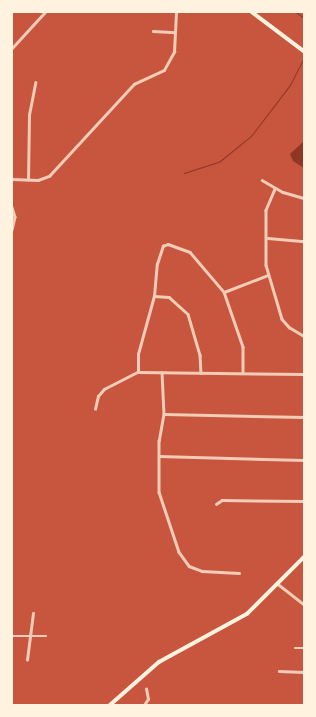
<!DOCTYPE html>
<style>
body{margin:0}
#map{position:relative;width:316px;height:717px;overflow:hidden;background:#c8553d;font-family:"Source Sans 3",sans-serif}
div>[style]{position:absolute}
.water>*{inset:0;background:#8f3625}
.stream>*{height:1px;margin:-0.5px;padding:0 0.5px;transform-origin:0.5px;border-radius:0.5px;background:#8f3625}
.minor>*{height:2.5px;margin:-1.25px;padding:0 1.25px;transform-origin:1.25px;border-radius:1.25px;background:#f1ccb7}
.secondary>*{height:3.5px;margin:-1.75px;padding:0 1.75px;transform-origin:1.75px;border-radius:1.75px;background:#fff3e0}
span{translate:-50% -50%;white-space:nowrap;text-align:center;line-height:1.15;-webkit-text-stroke:3.5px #fff3e0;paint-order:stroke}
.frame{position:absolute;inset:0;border:13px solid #fff3e0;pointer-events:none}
</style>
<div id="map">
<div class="water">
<i style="clip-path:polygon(304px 141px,304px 168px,293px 161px,290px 154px)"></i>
</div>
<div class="stream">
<i style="left:296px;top:12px;width:10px;rotate:37deg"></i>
<i style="left:184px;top:173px;width:38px;rotate:-18deg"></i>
<i style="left:220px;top:161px;width:40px;rotate:-39deg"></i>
<i style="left:251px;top:136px;width:64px;rotate:-52.6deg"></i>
<i style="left:290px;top:85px;width:31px;rotate:-63deg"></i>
</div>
<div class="minor">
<i style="left:153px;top:31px;width:22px;rotate:3deg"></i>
<i style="left:12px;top:48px;width:49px;rotate:-47.5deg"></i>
<i style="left:12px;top:179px;width:26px;rotate:2deg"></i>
<i style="left:38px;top:180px;width:12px;rotate:-20deg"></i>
<i style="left:49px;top:176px;width:125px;rotate:-47.3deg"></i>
<i style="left:134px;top:84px;width:33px;rotate:-25deg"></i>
<i style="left:164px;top:70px;width:21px;rotate:-61deg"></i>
<i style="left:174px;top:52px;width:40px;rotate:-87.1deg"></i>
<i style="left:28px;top:180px;width:65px;rotate:-89.1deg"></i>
<i style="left:29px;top:115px;width:33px;rotate:-79deg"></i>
<i style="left:262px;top:180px;width:24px;rotate:30deg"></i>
<i style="left:283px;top:192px;width:22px;rotate:16deg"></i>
<i style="left:275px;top:189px;width:23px;rotate:113deg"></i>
<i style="left:266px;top:210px;width:55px;rotate:90deg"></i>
<i style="left:266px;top:265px;width:56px;rotate:73.5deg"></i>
<i style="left:282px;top:319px;width:11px;rotate:49deg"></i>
<i style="left:289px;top:327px;width:17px;rotate:31deg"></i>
<i style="left:12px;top:207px;width:10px;rotate:73deg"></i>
<i style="left:15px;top:217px;width:13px;rotate:103deg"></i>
<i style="left:268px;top:238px;width:36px;rotate:5deg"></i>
<i style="left:224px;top:292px;width:47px;rotate:-21.1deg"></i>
<i style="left:154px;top:296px;width:15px;rotate:4deg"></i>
<i style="left:169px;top:297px;width:25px;rotate:42deg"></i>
<i style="left:188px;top:314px;width:43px;rotate:73.7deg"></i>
<i style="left:200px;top:355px;width:18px;rotate:87deg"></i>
<i style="left:138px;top:372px;width:18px;rotate:-90deg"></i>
<i style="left:138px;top:354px;width:60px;rotate:-74.6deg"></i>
<i style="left:154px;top:296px;width:32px;rotate:-85deg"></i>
<i style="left:157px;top:264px;width:19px;rotate:-72deg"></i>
<i style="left:163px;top:246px;width:5px;rotate:-22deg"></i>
<i style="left:168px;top:244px;width:23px;rotate:20deg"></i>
<i style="left:190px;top:252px;width:52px;rotate:49.6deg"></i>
<i style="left:224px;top:292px;width:58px;rotate:70.9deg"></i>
<i style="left:243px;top:347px;width:26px;rotate:90deg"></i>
<i style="left:162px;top:372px;width:42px;rotate:87.3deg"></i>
<i style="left:164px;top:414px;width:27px;rotate:100deg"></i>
<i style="left:159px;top:441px;width:51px;rotate:90deg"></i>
<i style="left:159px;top:492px;width:63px;rotate:71.6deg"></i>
<i style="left:179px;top:552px;width:17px;rotate:54deg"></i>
<i style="left:189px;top:566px;width:14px;rotate:21deg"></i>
<i style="left:202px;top:571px;width:37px;rotate:3deg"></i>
<i style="left:95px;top:409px;width:13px;rotate:-77deg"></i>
<i style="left:98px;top:396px;width:9px;rotate:-49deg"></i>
<i style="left:104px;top:389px;width:38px;rotate:-27deg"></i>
<i style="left:138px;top:372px;width:166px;rotate:0.7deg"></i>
<i style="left:164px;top:414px;width:140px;rotate:1.2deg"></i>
<i style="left:159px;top:456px;width:145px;rotate:1.6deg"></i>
<i style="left:216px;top:504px;width:7px;rotate:-34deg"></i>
<i style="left:222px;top:500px;width:82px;rotate:0.7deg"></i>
<i style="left:278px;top:584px;width:33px;rotate:38deg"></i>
<i style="left:12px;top:636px;width:34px"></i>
<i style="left:295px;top:648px;width:9px"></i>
<i style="left:27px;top:660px;width:47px;rotate:-82.7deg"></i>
<i style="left:279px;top:671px;width:25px;rotate:2deg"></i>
<i style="left:144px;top:705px;width:7px;rotate:-56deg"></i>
<i style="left:148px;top:699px;width:10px;rotate:-101deg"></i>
<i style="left:303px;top:705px;width:1px;rotate:-45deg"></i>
</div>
<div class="secondary">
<i style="left:252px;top:12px;width:65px;rotate:36.9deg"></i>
<i style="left:110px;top:705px;width:65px;rotate:-41.3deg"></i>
<i style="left:159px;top:662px;width:100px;rotate:-28.6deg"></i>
<i style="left:247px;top:614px;width:81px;rotate:-45deg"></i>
</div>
<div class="frame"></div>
</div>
